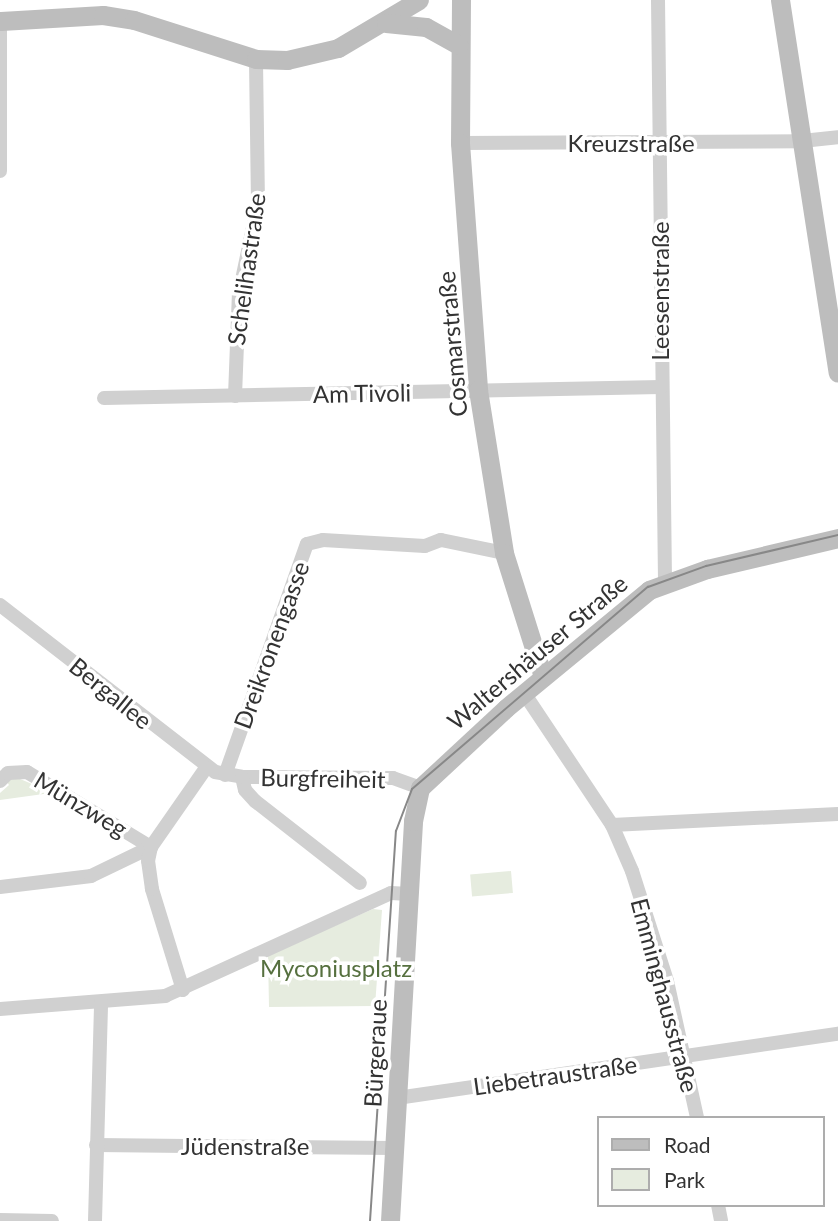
<!DOCTYPE html>
<meta charset="utf-8">
<style>
body{margin:0}
#map{position:relative;width:838px;height:1221px;overflow:hidden;background:#fff;font-family:Lato,sans-serif}
div>[style]{position:absolute}
.green>*{inset:0;background:#e6ecdf;transform-origin:0 0}
.street>*{height:14px;margin:-7px;padding:0 7px;transform-origin:7px;border-radius:7px;background:#d0d0d0}
.secondary>*{height:19px;margin:-9.5px;padding:0 9.5px;transform-origin:9.5px;border-radius:9.5px;background:#bdbdbd}
.tram>*{height:2px;margin:-1px;padding:0 1px;transform-origin:1px;border-radius:1px;background:#888}
span{translate:-50% -50%;white-space:nowrap;text-align:center;line-height:1.15;-webkit-text-stroke:7px #fff;paint-order:stroke}
.street-label{font-size:24px;color:#333}
.park-label{font-size:24px;color:#56703f}
.legend{position:absolute;left:597px;top:1116px;width:228px;height:91px;box-sizing:border-box;background:#fff;border:2px solid #adadad;margin:0;padding:9px 12px;list-style:none;font-size:21px;color:#333}
.legend li{display:flex;align-items:center;gap:14px;height:35px}
.legend b{width:35px;border:2px solid #adadad}
</style>
<div id="map">
<div class="green">
<i style="clip-path:polygon(13px 776px,32px 784px,34px 780px,58px 792px,0 800px,0 793px,9px 785px,6px 781px)"></i>
<i style="left:511px;top:871px;width:22px;height:41px;rotate:85deg"></i>
<i style="clip-path:polygon(373px 909px,382px 910px,375px 1006px,269px 1007px,268px 955px)"></i>
</div>
<div class="street">
<i style="left:658px;top:0;width:582px;rotate:89.31deg"></i>
<i style="left:0;top:22px;width:149px;rotate:90deg"></i>
<i style="left:460px;top:143px;width:342px;rotate:-0.3deg"></i>
<i style="left:802px;top:141px;width:36px;rotate:-6deg"></i>
<i style="left:235px;top:396px;width:102px;rotate:-87.8deg"></i>
<i style="left:239px;top:294px;width:92px;rotate:-78.1deg"></i>
<i style="left:258px;top:204px;width:145px;rotate:-90.8deg"></i>
<i style="left:104px;top:398px;width:557px;rotate:-1.13deg"></i>
<i style="left:0;top:605px;width:272px;rotate:37.8deg"></i>
<i style="left:215px;top:772px;width:27px;rotate:10deg"></i>
<i style="left:242px;top:777px;width:151px;rotate:0.4deg"></i>
<i style="left:393px;top:778px;width:29px;rotate:20deg"></i>
<i style="left:524px;top:693px;width:159px;rotate:56.3deg"></i>
<i style="left:612px;top:825px;width:50px;rotate:66.5deg"></i>
<i style="left:632px;top:871px;width:115px;rotate:72.3deg"></i>
<i style="left:667px;top:981px;width:140px;rotate:77.6deg"></i>
<i style="left:225px;top:775px;width:245px;rotate:-70.5deg"></i>
<i style="left:307px;top:544px;width:16px;rotate:-14deg"></i>
<i style="left:323px;top:540px;width:102px;rotate:3.4deg"></i>
<i style="left:425px;top:546px;width:17px;rotate:-21deg"></i>
<i style="left:441px;top:540px;width:64px;rotate:11.7deg"></i>
<i style="left:242px;top:777px;width:13px;rotate:77deg"></i>
<i style="left:245px;top:790px;width:15px;rotate:48deg"></i>
<i style="left:255px;top:801px;width:133px;rotate:38deg"></i>
<i style="left:0;top:781px;width:11px;rotate:-45deg"></i>
<i style="left:8px;top:773px;width:19px;rotate:-3deg"></i>
<i style="left:27px;top:772px;width:145px;rotate:31.2deg"></i>
<i style="left:612px;top:825px;width:226px;rotate:-2.8deg"></i>
<i style="left:0;top:887px;width:92px;rotate:-6.9deg"></i>
<i style="left:91px;top:876px;width:67px;rotate:-25.8deg"></i>
<i style="left:183px;top:990px;width:106px;rotate:-107.1deg"></i>
<i style="left:152px;top:889px;width:28px;rotate:-98deg"></i>
<i style="left:148px;top:861px;width:14px;rotate:-78deg"></i>
<i style="left:151px;top:847px;width:96px;rotate:-55.2deg"></i>
<i style="left:0;top:1009px;width:166px;rotate:-4.5deg"></i>
<i style="left:165px;top:996px;width:248px;rotate:-24.5deg"></i>
<i style="left:391px;top:893px;width:18px;rotate:3deg"></i>
<i style="left:397px;top:1098px;width:446px;rotate:-8.3deg"></i>
<i style="left:96px;top:1145px;width:298px;rotate:0.6deg"></i>
<i style="left:718px;top:1205px;width:16px;rotate:79deg"></i>
<i style="left:0;top:1220px;width:52px;rotate:1.1deg"></i>
<i style="left:95px;top:1221px;width:219px;rotate:-88.4deg"></i>
</div>
<div class="secondary">
<i style="left:461px;top:0;width:143px;rotate:90.4deg"></i>
<i style="left:460px;top:143px;width:248px;rotate:85.8deg"></i>
<i style="left:478px;top:390px;width:165px;rotate:80.9deg"></i>
<i style="left:504px;top:553px;width:130px;rotate:72.5deg"></i>
<i style="left:780px;top:0;width:377px;rotate:81.2deg"></i>
<i style="left:1px;top:21px;width:102px;rotate:-3.4deg"></i>
<i style="left:103px;top:15px;width:31px;rotate:9deg"></i>
<i style="left:134px;top:20px;width:128px;rotate:17.7deg"></i>
<i style="left:256px;top:59px;width:31px;rotate:2deg"></i>
<i style="left:287px;top:60px;width:52px;rotate:-13.2deg"></i>
<i style="left:338px;top:48px;width:94px;rotate:-30.7deg"></i>
<i style="left:386px;top:23px;width:40px;rotate:5.7deg"></i>
<i style="left:426px;top:27px;width:37px;rotate:29deg"></i>
<i style="left:390px;top:1221px;width:401px;rotate:-86.7deg"></i>
<i style="left:413px;top:821px;width:34px;rotate:-78deg"></i>
<i style="left:420px;top:788px;width:117px;rotate:-42.9deg"></i>
<i style="left:506px;top:708px;width:185px;rotate:-39.5deg"></i>
<i style="left:649px;top:590px;width:62px;rotate:-19.9deg"></i>
<i style="left:707px;top:569px;width:135px;rotate:-13.3deg"></i>
</div>
<div class="tram">
<i style="left:370px;top:1221px;width:391px;rotate:-86.2deg"></i>
<i style="left:396px;top:831px;width:45px;rotate:-69.1deg"></i>
<i style="left:412px;top:789px;width:311px;rotate:-40.6deg"></i>
<i style="left:648px;top:587px;width:62px;rotate:-19.9deg"></i>
<i style="left:706px;top:566px;width:136px;rotate:-13.2deg"></i>
</div>
<div class="street-label">
<span style="left:631px;top:143px">Kreuzstraße</span>
<span style="left:246px;top:269px;rotate:-82deg">Schelihastraße</span>
<span style="left:660px;top:291px;rotate:-90deg">Leesenstraße</span>
<span style="left:452px;top:344px;rotate:-95deg">Cosmarstraße</span>
<span style="left:362px;top:393px;rotate:-1deg">Am Tivoli</span>
<span style="left:271px;top:645px;rotate:-70deg">Dreikronengasse</span>
<span style="left:537px;top:652px;rotate:-40deg">Waltershäuser Straße</span>
<span style="left:111px;top:693px;rotate:39deg">Bergallee</span>
<span style="left:323px;top:778px;rotate:1deg">Burgfreiheit</span>
<span style="left:81px;top:804px;rotate:31deg">Münzweg</span>
<span style="left:665px;top:995px;rotate:75deg">Emminghausstraße</span>
<span style="left:375px;top:1053px;rotate:-87deg">Bürgeraue</span>
<span style="left:555px;top:1075px;rotate:-8deg">Liebetraustraße</span>
<span style="left:245px;top:1146px">Jüdenstraße</span>
</div>
<div class="park-label">
<span style="left:336px;top:968px">Myconiusplatz</span>
</div>
<ul class="legend">
<li><b style="height:9px;background:#bdbdbd"></b>Road</li>
<li><b style="height:19px;background:#e6ecdf"></b>Park</li>
</ul>
</div>
